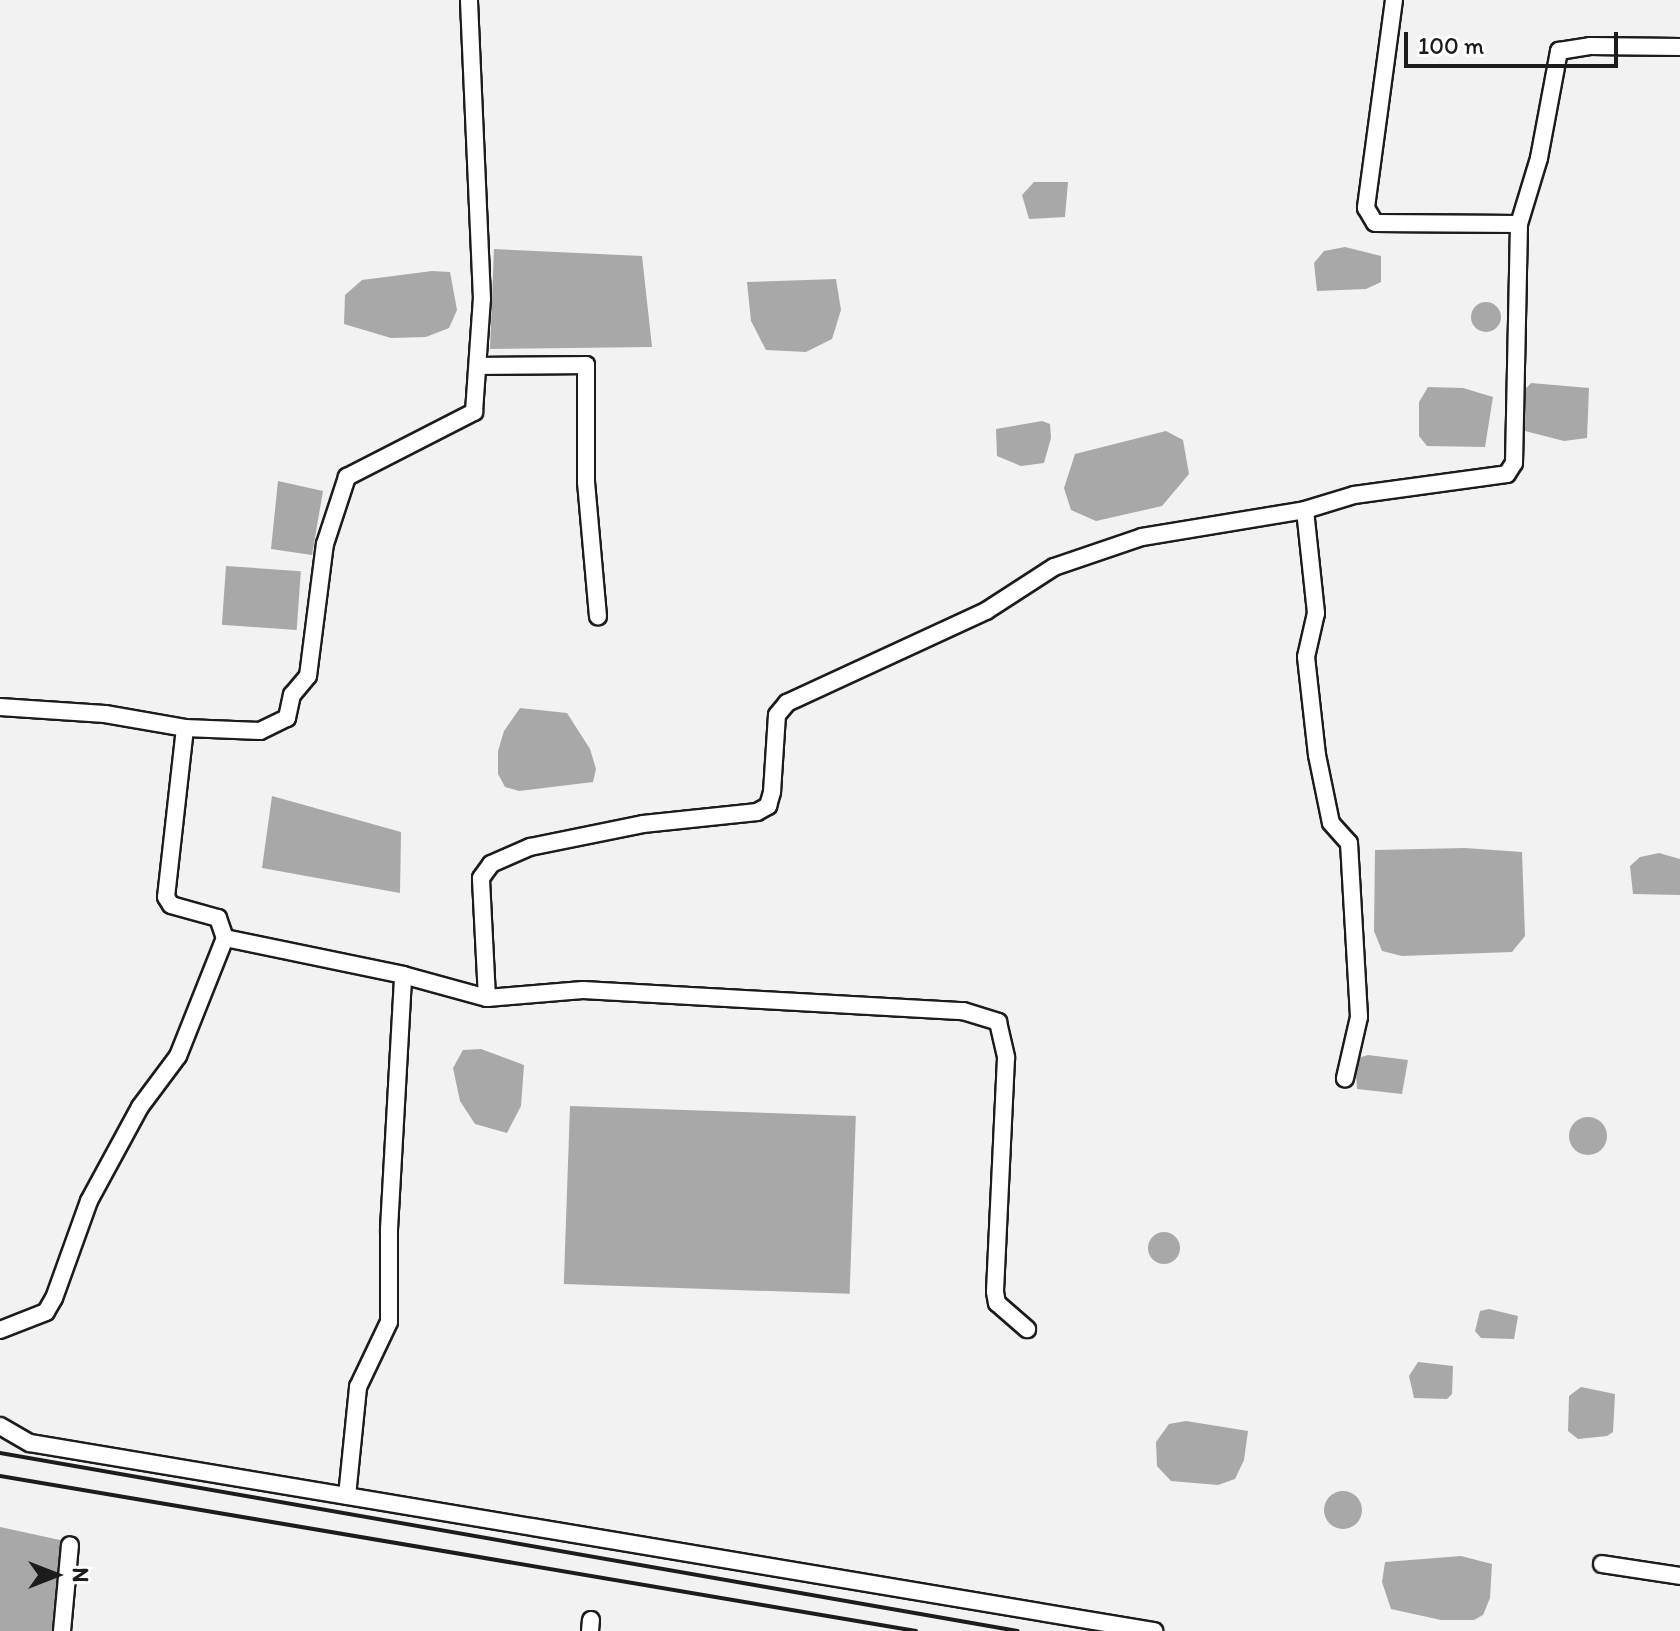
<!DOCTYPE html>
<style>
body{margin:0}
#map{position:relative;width:1680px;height:1631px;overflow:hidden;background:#f2f2f2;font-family:Itim,sans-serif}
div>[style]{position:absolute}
.water>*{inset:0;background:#a8a8a8;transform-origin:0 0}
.round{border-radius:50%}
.roads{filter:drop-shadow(2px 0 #1c1c1c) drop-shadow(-2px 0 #1c1c1c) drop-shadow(0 2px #1c1c1c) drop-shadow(0 -2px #1c1c1c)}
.minor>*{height:16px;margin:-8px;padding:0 8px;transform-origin:8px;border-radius:8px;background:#fff}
.rail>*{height:4px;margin:-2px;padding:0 2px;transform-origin:2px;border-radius:2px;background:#1c1c1c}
span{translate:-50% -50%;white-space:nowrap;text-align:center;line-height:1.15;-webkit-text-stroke:6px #fff;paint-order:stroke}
.north{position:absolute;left:16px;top:1535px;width:80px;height:80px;-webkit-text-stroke:6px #fff;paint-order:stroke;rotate:90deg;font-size:22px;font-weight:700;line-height:32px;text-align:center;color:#1c1c1c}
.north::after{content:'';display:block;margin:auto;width:28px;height:36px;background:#1c1c1c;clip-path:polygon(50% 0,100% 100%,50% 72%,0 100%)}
.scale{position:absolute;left:1404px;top:32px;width:214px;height:36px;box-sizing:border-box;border:4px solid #1c1c1c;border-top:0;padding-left:10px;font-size:24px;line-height:28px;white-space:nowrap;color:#1c1c1c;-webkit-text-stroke:6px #fff;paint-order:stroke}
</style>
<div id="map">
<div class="water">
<i style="clip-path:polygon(1034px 182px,1068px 182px,1065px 217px,1029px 219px,1022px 195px)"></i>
<i style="clip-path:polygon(1345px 247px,1381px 256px,1381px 282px,1366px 289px,1317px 291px,1314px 263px,1324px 251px)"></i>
<i style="clip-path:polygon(494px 249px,642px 256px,652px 347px,490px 349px)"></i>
<i style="clip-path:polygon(432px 271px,450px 272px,457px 310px,449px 328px,426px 337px,391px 338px,344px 324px,345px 295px,362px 280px)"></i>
<i style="clip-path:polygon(836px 279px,841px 310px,832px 339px,806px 352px,766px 350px,751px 321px,747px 282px)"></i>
<i class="round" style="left:1471px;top:302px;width:30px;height:30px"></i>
<i style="clip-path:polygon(1531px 383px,1589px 388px,1587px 438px,1564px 441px,1525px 431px,1517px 421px,1519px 396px)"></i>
<i style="clip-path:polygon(1428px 387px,1463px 388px,1493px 397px,1485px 447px,1427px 446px,1419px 436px,1419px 402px)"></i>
<i style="clip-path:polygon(1042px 421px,1050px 424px,1051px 438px,1044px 463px,1021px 466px,997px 456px,996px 429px)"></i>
<i style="clip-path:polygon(1166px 431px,1183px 440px,1189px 474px,1162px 506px,1096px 521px,1071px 510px,1064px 488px,1075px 454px)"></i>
<i style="clip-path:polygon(278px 481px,323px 491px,312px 555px,271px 549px)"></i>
<i style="left:226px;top:566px;width:75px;height:59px;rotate:4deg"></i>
<i style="clip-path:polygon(520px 708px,567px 713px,590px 749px,596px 769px,593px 782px,519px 791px,505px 787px,498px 774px,498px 751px,504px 731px)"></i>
<i style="clip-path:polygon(272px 796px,401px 832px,400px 893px,262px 868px)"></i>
<i style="clip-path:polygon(1465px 848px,1522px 852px,1525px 936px,1512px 952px,1402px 956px,1382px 951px,1374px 931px,1375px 850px)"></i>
<i style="clip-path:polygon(1659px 853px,1680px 859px,1680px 895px,1633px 894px,1630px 866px,1640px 857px)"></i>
<i style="clip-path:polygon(481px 1049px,524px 1065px,521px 1106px,507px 1133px,475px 1124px,460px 1101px,453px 1068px,463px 1050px)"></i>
<i style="clip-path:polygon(1368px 1055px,1408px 1060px,1402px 1094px,1357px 1089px,1355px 1059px)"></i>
<i style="left:570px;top:1106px;width:286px;height:178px;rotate:2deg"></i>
<i class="round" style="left:1569px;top:1117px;width:38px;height:38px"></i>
<i class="round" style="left:1148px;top:1232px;width:32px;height:32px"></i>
<i style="clip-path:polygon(1489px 1309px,1518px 1316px,1514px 1339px,1481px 1338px,1475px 1331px,1480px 1311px)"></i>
<i style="clip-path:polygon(1418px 1362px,1453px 1366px,1452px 1394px,1447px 1399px,1414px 1398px,1409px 1376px)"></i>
<i style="clip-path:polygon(1581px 1387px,1615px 1394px,1613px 1432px,1607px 1436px,1578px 1439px,1568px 1431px,1569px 1396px)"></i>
<i style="clip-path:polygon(1186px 1421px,1248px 1431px,1244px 1460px,1235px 1479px,1218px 1485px,1171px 1481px,1157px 1466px,1156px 1442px,1169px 1424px)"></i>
<i class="round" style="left:1324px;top:1491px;width:38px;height:38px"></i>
<i style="clip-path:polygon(0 1527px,60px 1540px,64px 1554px,56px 1631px,0 1631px)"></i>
<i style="clip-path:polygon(1461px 1556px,1492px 1564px,1490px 1598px,1483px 1615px,1474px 1620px,1441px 1620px,1391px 1609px,1382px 1582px,1385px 1562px)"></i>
</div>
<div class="roads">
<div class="minor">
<i style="left:1394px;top:0;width:210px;rotate:97.7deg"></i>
<i style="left:1366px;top:208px;width:17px;rotate:59deg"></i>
<i style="left:1375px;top:223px;width:144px;rotate:0.4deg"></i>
<i style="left:1519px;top:224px;width:69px;rotate:-73.1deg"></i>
<i style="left:1539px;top:158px;width:109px;rotate:-79.4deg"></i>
<i style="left:1559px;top:51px;width:31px;rotate:-9deg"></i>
<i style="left:1590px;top:46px;width:90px;rotate:0.6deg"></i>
<i style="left:480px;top:366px;width:106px;rotate:-0.5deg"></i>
<i style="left:586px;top:365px;width:117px;rotate:90deg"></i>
<i style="left:586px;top:482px;width:135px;rotate:84.9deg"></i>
<i style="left:1305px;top:510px;width:104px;rotate:83.9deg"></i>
<i style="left:1316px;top:613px;width:45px;rotate:102.8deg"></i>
<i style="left:1306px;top:657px;width:99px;rotate:83.6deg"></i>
<i style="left:1317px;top:755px;width:69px;rotate:78.4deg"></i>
<i style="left:1331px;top:823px;width:27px;rotate:48deg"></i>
<i style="left:1349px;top:843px;width:174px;rotate:86.7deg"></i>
<i style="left:1359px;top:1017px;width:63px;rotate:102.9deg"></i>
<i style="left:0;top:707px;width:105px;rotate:3.8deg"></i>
<i style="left:105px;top:714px;width:81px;rotate:9.9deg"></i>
<i style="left:185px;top:728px;width:170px;rotate:96.4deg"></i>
<i style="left:166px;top:897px;width:9px;rotate:58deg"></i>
<i style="left:171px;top:905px;width:49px;rotate:15.5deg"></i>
<i style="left:218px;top:918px;width:21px;rotate:71deg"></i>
<i style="left:225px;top:938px;width:127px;rotate:111.7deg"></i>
<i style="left:178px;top:1056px;width:64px;rotate:126.7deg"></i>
<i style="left:140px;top:1107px;width:107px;rotate:118.5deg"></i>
<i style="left:89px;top:1201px;width:103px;rotate:109.8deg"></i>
<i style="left:54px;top:1298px;width:16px;rotate:120deg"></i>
<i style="left:46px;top:1312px;width:49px;rotate:158.6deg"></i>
<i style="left:185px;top:728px;width:75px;rotate:2.3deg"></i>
<i style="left:260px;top:731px;width:30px;rotate:-26deg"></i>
<i style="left:287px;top:718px;width:24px;rotate:-78deg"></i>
<i style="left:292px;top:695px;width:25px;rotate:-50deg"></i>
<i style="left:308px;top:676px;width:133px;rotate:-82.7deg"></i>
<i style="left:325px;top:544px;width:71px;rotate:-71.8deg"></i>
<i style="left:347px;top:477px;width:143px;rotate:-27.1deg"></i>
<i style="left:474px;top:412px;width:113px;rotate:-86deg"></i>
<i style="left:482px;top:299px;width:299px;rotate:-92.5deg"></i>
<i style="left:225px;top:938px;width:182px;rotate:11.7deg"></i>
<i style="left:403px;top:975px;width:87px;rotate:15.3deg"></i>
<i style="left:487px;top:998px;width:96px;rotate:-4.8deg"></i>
<i style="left:583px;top:990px;width:381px;rotate:3.2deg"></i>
<i style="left:963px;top:1011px;width:37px;rotate:17deg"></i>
<i style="left:998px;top:1022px;width:37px;rotate:77deg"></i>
<i style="left:1006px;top:1058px;width:234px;rotate:92.7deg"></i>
<i style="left:995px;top:1292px;width:11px;rotate:80deg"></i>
<i style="left:997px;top:1303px;width:40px;rotate:41deg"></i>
<i style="left:487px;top:998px;width:120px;rotate:-92.9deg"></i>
<i style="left:481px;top:878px;width:17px;rotate:-54deg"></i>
<i style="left:491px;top:864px;width:43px;rotate:-23.6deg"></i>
<i style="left:530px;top:847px;width:115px;rotate:-11.5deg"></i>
<i style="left:643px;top:824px;width:115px;rotate:-6deg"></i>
<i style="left:757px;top:812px;width:13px;rotate:-29deg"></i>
<i style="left:768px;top:806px;width:15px;rotate:-74deg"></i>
<i style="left:772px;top:792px;width:77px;rotate:-86.3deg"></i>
<i style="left:777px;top:715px;width:16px;rotate:-50deg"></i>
<i style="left:787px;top:703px;width:219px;rotate:-24.8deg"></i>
<i style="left:986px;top:611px;width:81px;rotate:-32.9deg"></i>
<i style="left:1054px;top:567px;width:93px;rotate:-18.8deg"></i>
<i style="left:1142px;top:537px;width:165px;rotate:-9.4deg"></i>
<i style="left:1305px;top:510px;width:51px;rotate:-17deg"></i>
<i style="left:1354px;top:495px;width:154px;rotate:-7.8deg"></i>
<i style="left:1507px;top:474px;width:13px;rotate:-58deg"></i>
<i style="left:1514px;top:463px;width:239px;rotate:-88.8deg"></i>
<i style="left:0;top:1426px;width:34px;rotate:30deg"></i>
<i style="left:30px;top:1443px;width:1140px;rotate:9.5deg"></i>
<i style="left:347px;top:1496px;width:110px;rotate:-84.2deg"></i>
<i style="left:358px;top:1387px;width:72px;rotate:-64.5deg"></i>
<i style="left:389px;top:1322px;width:93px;rotate:-90deg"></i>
<i style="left:389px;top:1229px;width:254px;rotate:-86.8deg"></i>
<i style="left:1602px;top:1564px;width:79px;rotate:8.7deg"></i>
<i style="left:62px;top:1631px;width:86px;rotate:-84.7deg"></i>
<i style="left:590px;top:1631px;width:11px;rotate:-85deg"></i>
</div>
</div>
<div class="rail">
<i style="left:0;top:1453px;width:1033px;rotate:9.92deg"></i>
<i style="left:0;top:1476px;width:929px;rotate:9.6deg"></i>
</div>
<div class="north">N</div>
<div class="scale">100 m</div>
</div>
